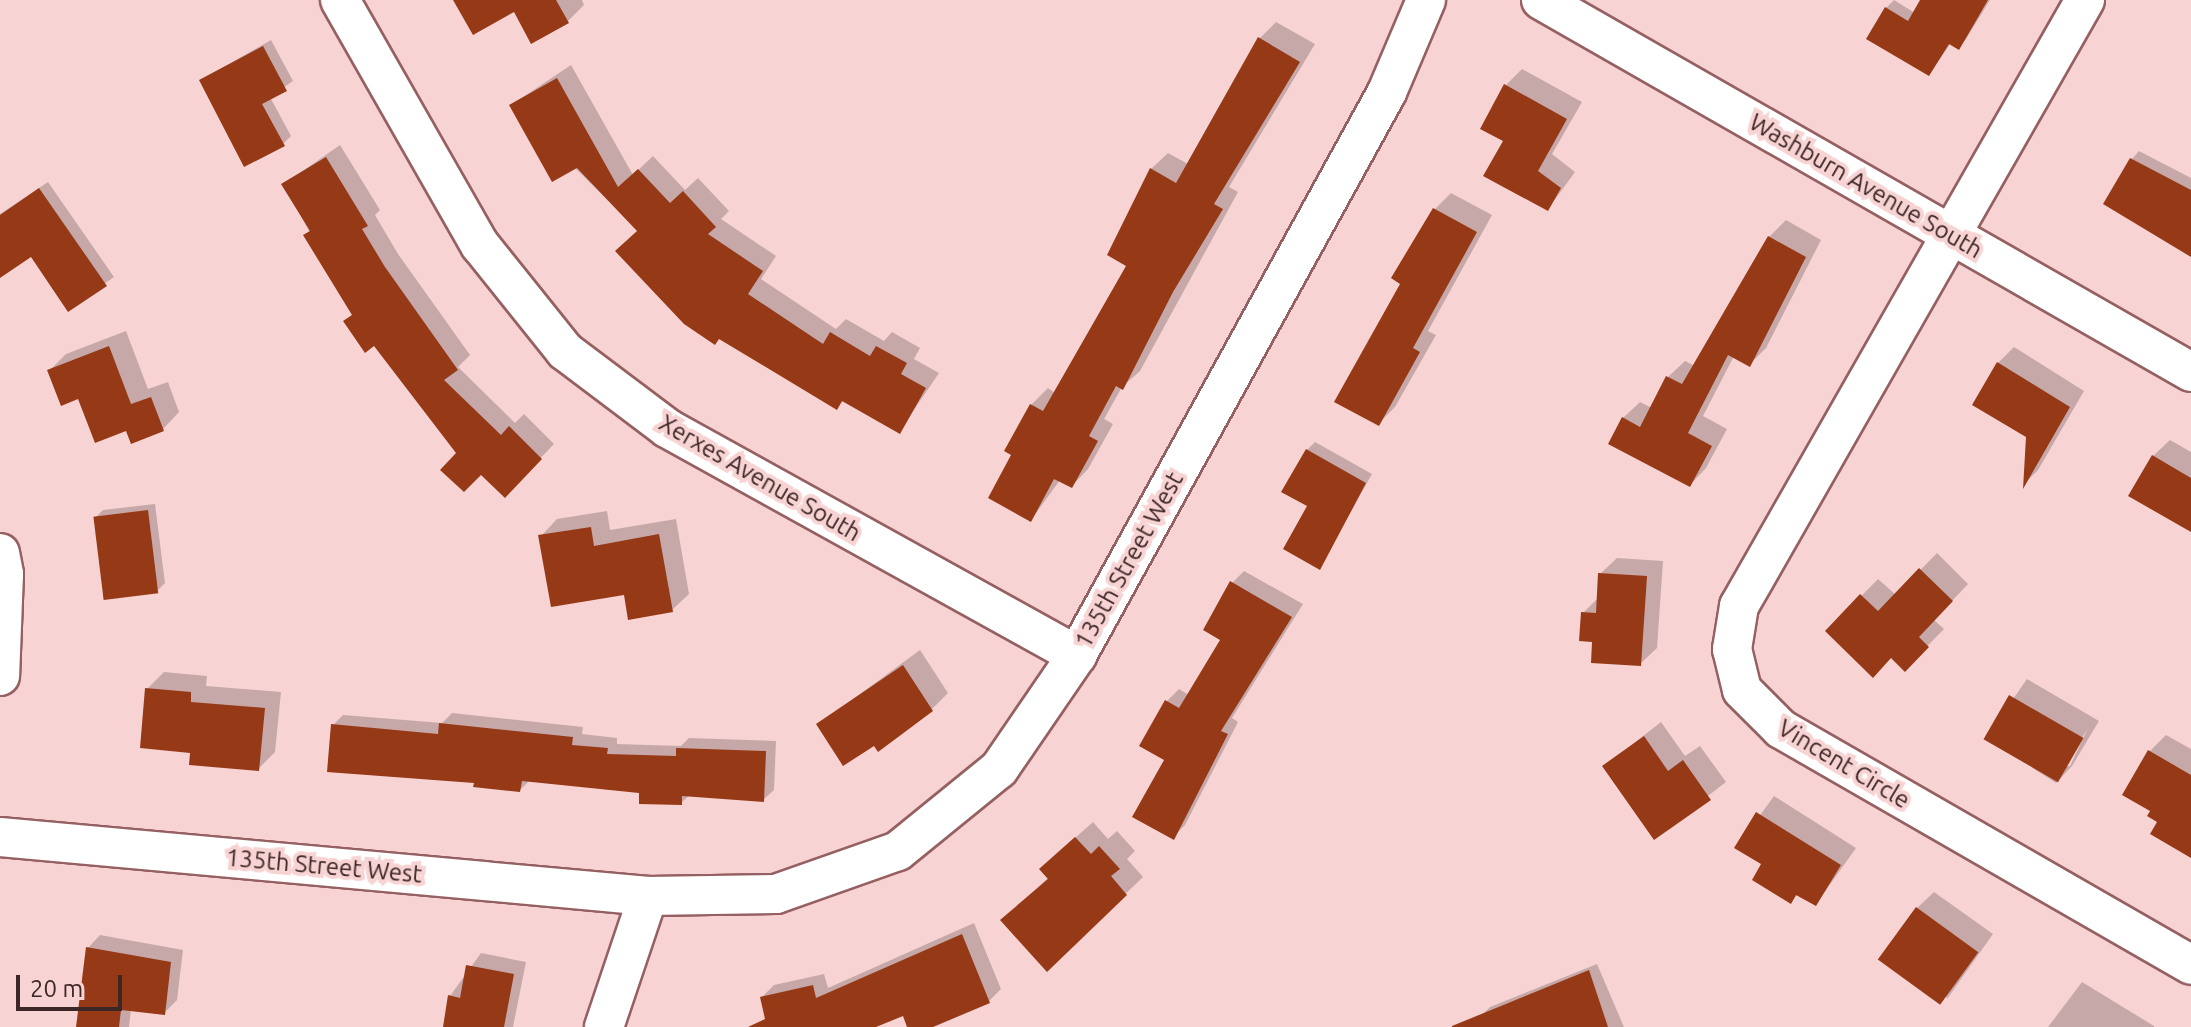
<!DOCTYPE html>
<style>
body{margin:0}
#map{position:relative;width:2191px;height:1027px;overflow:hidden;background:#f8d3d3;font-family:Ubuntu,sans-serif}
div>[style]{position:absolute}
.shadow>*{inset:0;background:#0003}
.building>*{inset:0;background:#963916;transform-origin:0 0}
.roads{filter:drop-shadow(2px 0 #956061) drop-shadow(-2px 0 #956061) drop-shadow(0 2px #956061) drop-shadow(0 -2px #956061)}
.street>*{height:38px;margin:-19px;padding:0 19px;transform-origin:19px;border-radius:19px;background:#fff}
span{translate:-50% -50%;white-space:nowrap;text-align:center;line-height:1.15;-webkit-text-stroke:8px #f8d3d3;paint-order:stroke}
.street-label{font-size:24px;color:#3d2626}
.scale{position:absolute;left:16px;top:975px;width:106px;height:36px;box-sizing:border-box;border:4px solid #3d2626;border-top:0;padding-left:10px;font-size:24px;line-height:28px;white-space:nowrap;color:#3d2626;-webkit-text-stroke:6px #f8d3d3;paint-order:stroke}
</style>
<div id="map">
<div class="shadow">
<i style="clip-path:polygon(455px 0,582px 0,584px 5px,568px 21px)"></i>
<i style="clip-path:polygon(1894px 0,1915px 13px,1923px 0,1990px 0,1966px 39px,1959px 47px,1951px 43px,1929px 74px,1886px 8px)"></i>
<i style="clip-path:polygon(1276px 22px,1315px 44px,1229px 187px,1238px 192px,1140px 371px,1122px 387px,1104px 419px,1113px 424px,1088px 469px,1072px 486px,1060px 480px,1031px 520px,1014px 454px,1031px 405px,1048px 388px,1055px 393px,1128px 265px,1151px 169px,1168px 153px,1188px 164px,1259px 39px)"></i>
<i style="clip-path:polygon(271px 40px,293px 81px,270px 97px,291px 136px,283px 144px,201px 80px)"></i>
<i style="clip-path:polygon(571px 65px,633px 175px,653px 156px,685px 190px,698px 178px,729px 211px,721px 219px,776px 256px,761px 279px,836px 329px,846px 319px,884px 341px,892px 332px,920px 348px,914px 359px,939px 373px,899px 432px,844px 400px,837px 408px,639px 231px,511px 105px)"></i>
<i style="clip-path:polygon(1522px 69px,1582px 102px,1552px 154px,1575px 172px,1548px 209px,1505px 141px,1482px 128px,1506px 85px)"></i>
<i style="clip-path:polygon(340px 145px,380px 210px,375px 215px,398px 254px,470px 355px,458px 367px,515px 423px,524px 414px,554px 444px,505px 495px,459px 453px,375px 343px,345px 322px,353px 314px,284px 184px)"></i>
<i style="clip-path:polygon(2139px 151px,2191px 178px,2191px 252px,2132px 159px)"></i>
<i style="clip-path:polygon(48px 182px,114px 277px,68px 309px,32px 255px,0 262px,0 214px)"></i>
<i style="clip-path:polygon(1451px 193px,1492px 215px,1428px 331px,1436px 335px,1395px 407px,1378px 424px,1403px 283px,1435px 209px)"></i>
<i style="clip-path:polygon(1786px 220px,1821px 240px,1766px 348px,1749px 365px,1734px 356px,1703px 416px,1727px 429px,1706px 468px,1690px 485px,1623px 418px,1640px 402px,1652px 408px,1668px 377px,1685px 361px,1695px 366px,1769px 237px)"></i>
<i style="clip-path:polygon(126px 331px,148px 389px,168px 382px,179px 412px,163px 429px,127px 428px,50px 370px,66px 354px)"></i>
<i style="clip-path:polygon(2014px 347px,2084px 391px,2038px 470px,2025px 483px,2028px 436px,1998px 363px)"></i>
<i style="clip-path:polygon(2170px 440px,2191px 452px,2191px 530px,2153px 456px)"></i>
<i style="clip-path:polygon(1315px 442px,1372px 474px,1320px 567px,1307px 450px)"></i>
<i style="clip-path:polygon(155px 504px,165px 583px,157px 591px,95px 518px,103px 510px)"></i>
<i style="clip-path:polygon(607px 511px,610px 530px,676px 519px,689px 594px,672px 610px,625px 592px,541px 536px,557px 519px)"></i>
<i style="clip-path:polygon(1937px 553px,1968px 584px,1934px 620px,1944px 629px,1905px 669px,1892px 656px,1827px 631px,1878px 579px,1896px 595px)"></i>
<i style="clip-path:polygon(1617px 558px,1663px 561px,1657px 648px,1640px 664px,1595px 640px,1583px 613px,1599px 597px,1600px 574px)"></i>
<i style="clip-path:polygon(1244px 571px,1303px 604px,1232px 718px,1238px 722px,1185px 825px,1173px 837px,1167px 701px,1179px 689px,1189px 695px,1223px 639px,1232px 583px)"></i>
<i style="clip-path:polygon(920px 650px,948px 693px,931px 710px,874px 744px,818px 725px)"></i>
<i style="clip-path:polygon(164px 672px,207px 676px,206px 686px,281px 692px,275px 752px,258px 769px,192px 751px,147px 689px)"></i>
<i style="clip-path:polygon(evenodd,2027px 679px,2099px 721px,2072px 766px,2056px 783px,1986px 738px,2027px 679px,2088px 728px,2070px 766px,2065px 766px,2088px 728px)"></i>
<i style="clip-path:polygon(452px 713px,583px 727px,582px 734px,617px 738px,617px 744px,681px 746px,689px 738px,776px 741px,774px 790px,763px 800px,690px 795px,681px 803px,641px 791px,530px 780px,520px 790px,476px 782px,333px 725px,343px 715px,442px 723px)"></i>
<i style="clip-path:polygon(1661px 722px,1685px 756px,1700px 746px,1726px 782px,1655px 837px,1605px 766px)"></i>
<i style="clip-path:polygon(2166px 735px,2191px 749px,2191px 855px,2153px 811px,2150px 751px)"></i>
<i style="clip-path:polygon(1774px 796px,1856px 848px,1816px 904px,1798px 894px,1791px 901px,1764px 864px,1737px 847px)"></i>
<i style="clip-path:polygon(1093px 822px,1108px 839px,1117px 831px,1135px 851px,1127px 859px,1143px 877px,1048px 969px,1003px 920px,1049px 877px,1058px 853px)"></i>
<i style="clip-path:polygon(1934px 892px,1993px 934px,1947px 999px,1917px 908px)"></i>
<i style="clip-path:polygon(974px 923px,1001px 989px,989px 1001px,928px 1027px,909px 1027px,904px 1013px,870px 1027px,756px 1027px,768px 1024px,762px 997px,774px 985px,824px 974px,828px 988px)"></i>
<i style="clip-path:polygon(100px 935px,183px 950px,177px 1000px,164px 1013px,131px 1009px,129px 1027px,78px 1027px,88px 948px)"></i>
<i style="clip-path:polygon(481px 953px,526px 962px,513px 1027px,445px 1027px,450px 996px)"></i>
<i style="clip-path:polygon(1597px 964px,1624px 1027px,1487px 1027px,1482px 1015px,1490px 1007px)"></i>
<i style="clip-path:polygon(2082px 982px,2154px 1026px,2154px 1027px,2048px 1027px)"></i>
</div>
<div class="building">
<i style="clip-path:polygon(453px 0,556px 0,569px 23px,531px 44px,514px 12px,473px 35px)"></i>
<i style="clip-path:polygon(1920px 0,1988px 0,1959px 50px,1949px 44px,1929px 76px,1866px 39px,1885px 7px,1908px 21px)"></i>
<i style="clip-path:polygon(1258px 37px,1300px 62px,1214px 204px,1223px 209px,1173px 292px,1123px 390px,1116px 386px,1089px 436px,1098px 441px,1072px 488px,1054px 479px,1031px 522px,988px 498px,1011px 455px,1004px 451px,1030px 404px,1043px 411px,1126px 266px,1107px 255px,1150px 168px,1176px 183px)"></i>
<i style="clip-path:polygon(263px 46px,287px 91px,262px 104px,285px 146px,244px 167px,199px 80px)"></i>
<i style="clip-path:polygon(557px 78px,618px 187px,638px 169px,670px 203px,683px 191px,716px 227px,708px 234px,763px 271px,748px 294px,823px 344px,830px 332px,870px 356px,876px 346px,907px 363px,901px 374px,926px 388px,900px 434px,842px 401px,837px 410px,719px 339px,715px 345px,684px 324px,615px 251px,637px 231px,577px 168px,552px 182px,509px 105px)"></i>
<i style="clip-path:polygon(1504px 84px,1567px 119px,1538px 171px,1561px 188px,1548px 211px,1483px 176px,1503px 141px,1480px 129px)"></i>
<i style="clip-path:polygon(326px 157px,368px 226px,362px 229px,385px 267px,458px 370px,444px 380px,501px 435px,509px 426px,542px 459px,505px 498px,481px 475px,464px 492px,440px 470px,456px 453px,374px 346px,365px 353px,343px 321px,352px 315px,303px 235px,310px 231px,281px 184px)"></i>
<i style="clip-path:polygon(2130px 158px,2191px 190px,2191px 257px,2103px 204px)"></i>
<i style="clip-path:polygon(39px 188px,107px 286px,68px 312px,31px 257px,0 278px,0 215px)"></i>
<i style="clip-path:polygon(1433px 208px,1477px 232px,1413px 348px,1420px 352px,1379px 426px,1334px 402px,1400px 284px,1391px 278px)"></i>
<i style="clip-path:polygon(1768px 236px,1806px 257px,1750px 367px,1728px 355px,1688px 433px,1712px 446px,1690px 487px,1608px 444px,1622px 417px,1640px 427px,1666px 376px,1682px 384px)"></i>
<i style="clip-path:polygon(109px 346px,131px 404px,151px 397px,164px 431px,131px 444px,126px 431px,95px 443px,78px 399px,61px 406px,47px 370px)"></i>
<i style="clip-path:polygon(1997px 362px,2070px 407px,2023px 489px,2026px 437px,1972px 405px)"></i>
<i style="clip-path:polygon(1306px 449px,1366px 483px,1320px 570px,1283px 549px,1307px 506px,1281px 492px)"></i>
<i style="clip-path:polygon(2152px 455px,2191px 478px,2191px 532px,2128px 496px)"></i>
<i style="left:148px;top:510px;width:84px;height:55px;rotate:83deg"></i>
<i style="clip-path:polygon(591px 527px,594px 546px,659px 534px,673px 612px,628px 620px,624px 595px,551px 607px,538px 535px)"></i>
<i style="clip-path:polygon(1919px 568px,1953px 601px,1919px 637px,1929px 647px,1905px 672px,1891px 658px,1873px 678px,1825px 631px,1860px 594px,1878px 611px)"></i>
<i style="clip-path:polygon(1598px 573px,1647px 576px,1641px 666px,1591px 663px,1592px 642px,1579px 641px,1581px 612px,1596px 613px)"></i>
<i style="clip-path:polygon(1230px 581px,1292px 617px,1221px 731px,1228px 734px,1174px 840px,1132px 817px,1164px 760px,1139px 746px,1165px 700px,1179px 708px,1220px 640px,1203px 630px)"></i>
<i style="clip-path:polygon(903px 665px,933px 711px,878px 752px,874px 746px,843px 766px,816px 724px)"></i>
<i style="clip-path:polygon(145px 688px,191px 692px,191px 702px,265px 708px,259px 771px,189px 765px,190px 753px,140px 748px)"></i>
<i style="left:2009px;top:695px;width:86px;height:51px;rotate:30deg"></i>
<i style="clip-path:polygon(439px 723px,573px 737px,572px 745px,608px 748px,607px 754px,676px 756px,676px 748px,766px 751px,764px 802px,682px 796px,682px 805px,639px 804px,639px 793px,522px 781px,520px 792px,473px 787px,474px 783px,327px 772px,331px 724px,438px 734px)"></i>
<i style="clip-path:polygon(1644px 736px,1668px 771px,1683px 760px,1711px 800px,1654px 840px,1602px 766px)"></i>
<i style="clip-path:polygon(2148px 750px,2191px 775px,2191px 858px,2150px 834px,2157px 822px,2147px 816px,2150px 811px,2122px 795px)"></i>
<i style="clip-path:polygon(1756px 812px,1841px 865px,1816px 906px,1796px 895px,1791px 904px,1752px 880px,1761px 864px,1734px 848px)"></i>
<i style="clip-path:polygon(1075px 837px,1091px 854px,1099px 846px,1120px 869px,1111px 876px,1127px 895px,1047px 972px,1000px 920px,1048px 879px,1039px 869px)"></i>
<i style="left:1916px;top:907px;width:77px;height:65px;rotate:36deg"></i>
<i style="clip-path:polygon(962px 934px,990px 1003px,933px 1027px,907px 1027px,903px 1016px,876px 1027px,748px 1027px,765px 1019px,760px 997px,813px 985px,816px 998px)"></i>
<i style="clip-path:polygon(86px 947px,171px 962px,165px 1015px,121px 1010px,119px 1027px,76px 1027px)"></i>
<i style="clip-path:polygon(466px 965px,514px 974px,504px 1027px,443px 1027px,448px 995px,460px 998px)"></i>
<i style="clip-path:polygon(1589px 970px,1608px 1027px,1452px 1027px,1452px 1026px)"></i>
</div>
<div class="roads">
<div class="street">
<i style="left:340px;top:0;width:282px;rotate:60.3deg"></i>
<i style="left:480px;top:245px;width:136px;rotate:51.3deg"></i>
<i style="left:565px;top:351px;width:128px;rotate:37deg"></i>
<i style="left:667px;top:428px;width:469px;rotate:29deg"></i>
<i style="left:1541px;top:0;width:749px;rotate:29.78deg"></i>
<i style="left:2085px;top:0;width:698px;rotate:119.72deg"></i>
<i style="left:1739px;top:606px;width:44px;rotate:99.2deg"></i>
<i style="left:1732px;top:649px;width:42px;rotate:76.3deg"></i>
<i style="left:1742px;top:690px;width:55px;rotate:45deg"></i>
<i style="left:1781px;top:729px;width:473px;rotate:29.9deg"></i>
<i style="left:0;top:553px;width:21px;rotate:79deg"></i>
<i style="left:4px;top:574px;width:102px;rotate:92.2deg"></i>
<i style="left:0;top:837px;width:651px;rotate:5.2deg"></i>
<i style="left:648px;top:896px;width:128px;rotate:-0.9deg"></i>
<i style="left:776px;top:894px;width:129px;rotate:-19.4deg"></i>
<i style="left:898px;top:851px;width:130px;rotate:-39.1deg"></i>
<i style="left:999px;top:769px;width:138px;rotate:-55.6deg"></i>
<i style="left:1077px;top:655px;width:643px;rotate:-61.16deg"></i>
<i style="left:1387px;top:92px;width:100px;rotate:-67deg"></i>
<i style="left:604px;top:1027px;width:138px;rotate:-71.4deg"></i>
</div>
</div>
<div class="street-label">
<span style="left:1866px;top:186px;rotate:30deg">Washburn Avenue South</span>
<span style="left:760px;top:478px;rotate:30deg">Xerxes Avenue South</span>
<span style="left:1129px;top:560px;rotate:-61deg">135th Street West</span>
<span style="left:1844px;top:764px;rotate:31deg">Vincent Circle</span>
<span style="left:324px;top:866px;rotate:5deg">135th Street West</span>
</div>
<div class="scale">20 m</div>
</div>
